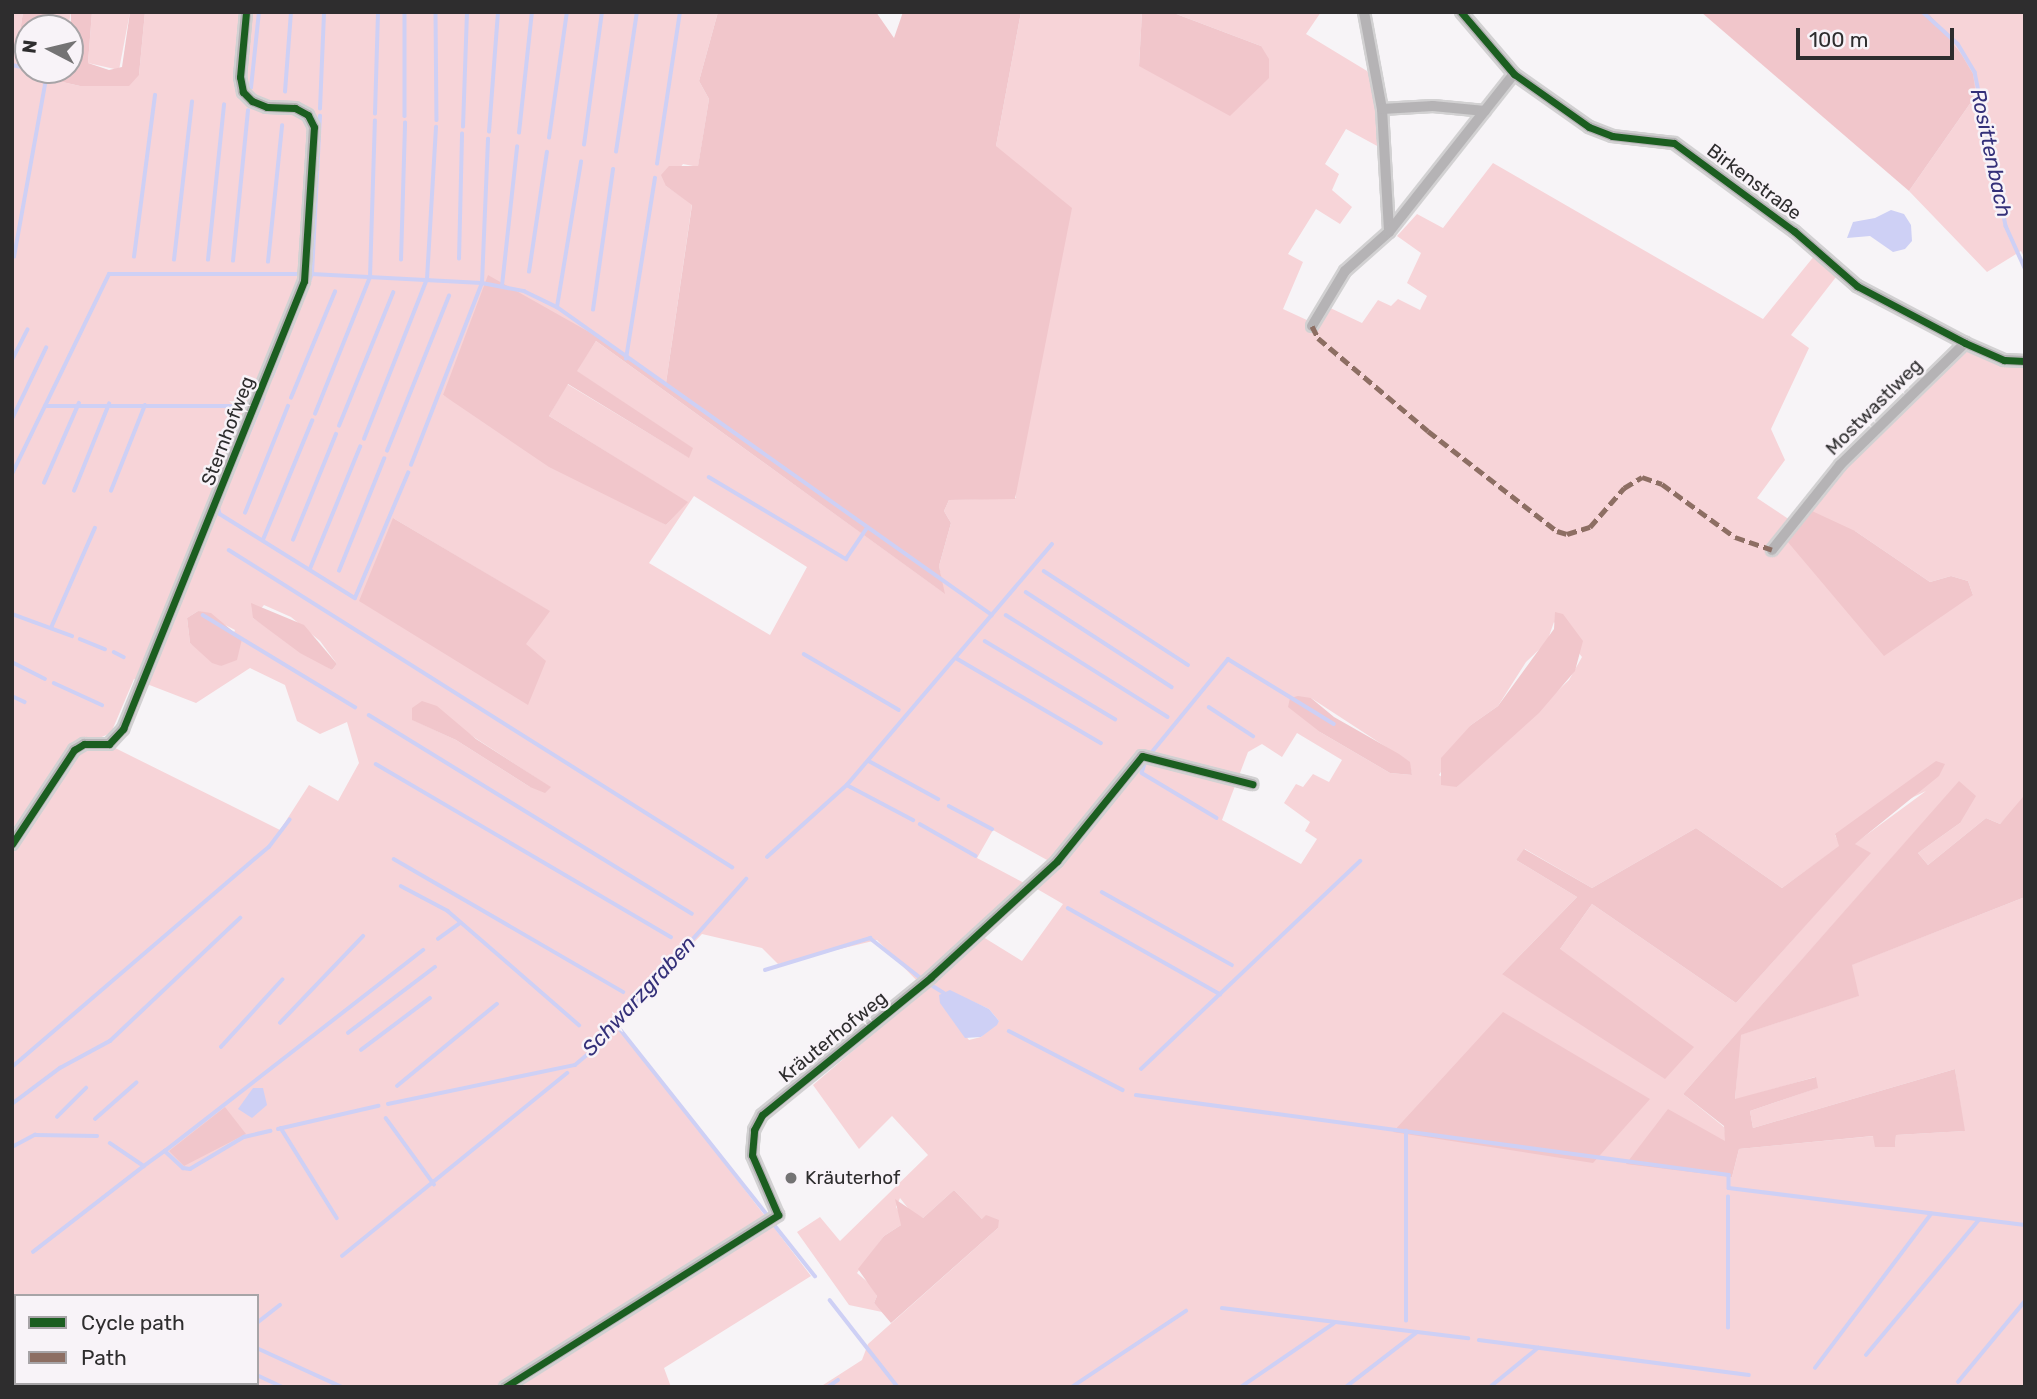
<!DOCTYPE html>
<meta charset="utf-8">
<style>
body{margin:0}
#map{position:relative;width:2037px;height:1399px;overflow:hidden;background:#f7f4f7;font-family:Rubik,sans-serif}
div>[style]{position:absolute}
.green>*{inset:0;background:#f7d4d8}
.forest>*{inset:0;background:#f1c6cb}
.water>*{inset:0;background:#ced0f5}
.stream>*{height:3.5px;margin:-1.75px;padding:0 1.75px;transform-origin:1.75px;border-radius:1.75px;background:#ced0f5}
.roads{filter:drop-shadow(2px 0 #d2d1d2) drop-shadow(-2px 0 #d2d1d2) drop-shadow(0 2px #d2d1d2) drop-shadow(0 -2px #d2d1d2)}
.minor>*{height:10px;margin:-5px;padding:0 5px;transform-origin:5px;border-radius:5px;background:#b5b3b5}
.quiet>*{height:5px;margin-top:-2.5px;transform-origin:0;background:repeating-linear-gradient(90deg,#8d6e63 0 10px,transparent 0 15px)}
.cycleway>*{height:7px;margin:-3.5px;padding:0 3.5px;transform-origin:3.5px;border-radius:3.5px;background:#1b5e20}
.dots>*{width:19px;height:19px;translate:-50% -50%;box-sizing:border-box;border:4px solid #f8f3f8;border-radius:50%}
span{translate:-50% -50%;white-space:nowrap;text-align:center;line-height:1.15;-webkit-text-stroke:5px #f8f3f8;paint-order:stroke}
.street-label{font-size:19px;color:#2e2d2e}
.poi-label{font-size:19px;color:#2e2d2e}
.left{translate:0 -50%;text-align:left}
.water-label{font-size:21px;color:#343079;font-style:italic}
.frame{position:absolute;inset:0;border:14px solid #2e2d2e;pointer-events:none}
.legend{position:absolute;left:14px;top:1294px;width:245px;height:91px;box-sizing:border-box;background:#f8f3f8;border:2px solid #a7a4a7;margin:0;padding:9px 12px;list-style:none;font-size:21px;color:#2e2d2e}
.legend li{display:flex;align-items:center;gap:14px;height:35px}
.legend b{width:35px;border:2px solid #a7a4a7}
.north{position:absolute;left:14px;top:14px;width:70px;height:70px;box-sizing:border-box;background:#f8f3f8;border:2px solid #a7a4a7;border-radius:50%;rotate:277deg;font-size:19px;font-weight:700;line-height:28px;text-align:center;color:#2e2d2e}
.north::after{content:'';display:block;margin:auto;width:24px;height:32px;background:#747374;clip-path:polygon(50% 0,100% 100%,50% 72%,0 100%)}
.scale{position:absolute;left:1796px;top:28px;width:158px;height:32px;box-sizing:border-box;border:4px solid #2e2d2e;border-top:0;padding-left:9px;font-size:21px;line-height:24px;white-space:nowrap;color:#2e2d2e;-webkit-text-stroke:5px #f8f3f8;paint-order:stroke}
</style>
<div id="map">
<div class="green">
<i style="clip-path:polygon(evenodd,12px 12px,23px 12px,17px 52px,27px 74px,80px 86px,139px 75px,145px 12px,718px 12px,699px 81px,709px 99px,698px 167px,683px 164px,666px 186px,692px 204px,666px 383px,598px 337px,443px 395px,666px 525px,687px 502px,549px 416px,567px 384px,688px 457px,692px 448px,576px 371px,596px 341px,944px 593px,939px 566px,951px 523px,944px 511px,949px 500px,1016px 498px,996px 146px,1021px 12px,1142px 12px,1139px 66px,1261px 46px,1171px 12px,1321px 12px,1306px 34px,1367px 71px,1373px 81px,1379px 147px,1346px 129px,1325px 164px,1339px 174px,1332px 190px,1352px 207px,1340px 224px,1316px 209px,1288px 254px,1303px 262px,1283px 309px,1309px 321px,1324px 305px,1362px 323px,1378px 300px,1391px 306px,1398px 299px,1420px 310px,1427px 296px,1407px 283px,1421px 253px,1397px 236px,1417px 214px,1443px 228px,1493px 163px,1763px 319px,1815px 255px,1836px 277px,1791px 335px,1809px 348px,1771px 429px,1785px 460px,1757px 498px,1790px 520px,1964px 335px,1998px 353px,2025px 357px,2025px 798px,2000px 824px,1986px 818px,1928px 865px,1918px 853px,1960px 823px,1959px 782px,1683px 1094px,1724px 1127px,1732px 1177px,1739px 1149px,1874px 1136px,1895px 1146px,1896px 1135px,1964px 1131px,1955px 1069px,1753px 1128px,1750px 1111px,1817px 1088px,1815px 1077px,1735px 1100px,1740px 1035px,1858px 996px,1851px 965px,2025px 897px,2025px 1387px,820px 1387px,862px 1360px,868px 1344px,998px 1228px,982px 1219px,954px 1190px,923px 1218px,915px 1217px,900px 1198px,896px 1207px,902px 1216px,901px 1225px,884px 1236px,857px 1273px,870px 1284px,877px 1296px,874px 1303px,882px 1312px,849px 1305px,797px 1232px,820px 1217px,840px 1241px,928px 1155px,892px 1116px,859px 1149px,813px 1085px,925px 989px,877px 940px,778px 964px,762px 948px,702px 934px,617px 1023px,811px 1276px,664px 1368px,671px 1387px,21px 1387px,18px 1383px,257px 1383px,257px 1296px,16px 1296px,16px 1379px,12px 1374px,12px 12px,694px 496px,807px 567px,770px 635px,649px 563px,694px 496px,12px 12px,393px 518px,549px 611px,525px 644px,393px 518px,12px 12px,1855px 531px,1930px 582px,1951px 576px,1968px 581px,1973px 595px,1787px 541px,1855px 531px,12px 12px,264px 605px,291px 617px,320px 641px,337px 664px,332px 670px,253px 618px,264px 605px,12px 12px,198px 611px,235px 630px,221px 666px,190px 643px,187px 618px,198px 611px,12px 12px,1554px 622px,1582px 657px,1569px 680px,1457px 787px,1439px 775px,1471px 725px,1498px 706px,1526px 662px,1547px 642px,1554px 622px,12px 12px,250px 668px,285px 685px,297px 721px,320px 734px,347px 722px,359px 763px,338px 801px,309px 785px,280px 830px,97px 739px,111px 733px,134px 679px,196px 703px,250px 668px,12px 12px,1311px 698px,1409px 762px,1412px 775px,1390px 773px,1320px 732px,1311px 698px,12px 12px,413px 720px,463px 730px,550px 787px,530px 787px,456px 740px,413px 720px,12px 12px,1297px 733px,1342px 760px,1329px 782px,1313px 774px,1303px 787px,1296px 784px,1284px 803px,1310px 822px,1305px 831px,1317px 839px,1301px 864px,1222px 820px,1248px 752px,1262px 744px,1282px 757px,1297px 733px,12px 12px,1926px 791px,1854px 844px,1870px 853px,1736px 1003px,1592px 904px,1560px 949px,1502px 974px,1577px 897px,1516px 860px,1525px 849px,1592px 888px,1696px 828px,1782px 888px,1840px 846px,1835px 835px,1926px 791px,12px 12px,993px 830px,1056px 865px,1032px 886px,1063px 904px,1022px 961px,975px 932px,1026px 884px,977px 858px,993px 830px,12px 12px,967px 999px,989px 1009px,999px 1021px,981px 1037px,969px 1040px,955px 1023px,967px 999px)"></i>
<i style="clip-path:polygon(54px 12px,71px 12px,68px 28px,48px 28px)"></i>
<i style="clip-path:polygon(92px 12px,130px 12px,119px 70px,88px 63px)"></i>
<i style="clip-path:polygon(1928px 12px,2025px 12px,2025px 259px,2021px 251px,1987px 272px,1909px 191px,1976px 95px,1960px 52px)"></i>
</div>
<div class="forest">
<i style="clip-path:polygon(23px 12px,54px 13px,48px 28px,28px 28px,28px 70px,70px 70px,71px 12px,92px 12px,88px 63px,109px 70px,122px 67px,130px 12px,145px 12px,139px 75px,129px 86px,80px 86px,27px 74px,18px 67px,17px 52px)"></i>
<i style="clip-path:polygon(718px 12px,876px 12px,894px 38px,903px 12px,1021px 12px,996px 146px,1072px 208px,1015px 499px,949px 500px,944px 511px,951px 523px,939px 566px,945px 594px,596px 341px,577px 371px,693px 448px,689px 458px,568px 384px,549px 416px,688px 502px,666px 525px,549px 467px,443px 395px,488px 275px,598px 337px,666px 383px,692px 205px,666px 186px,661px 175px,669px 166px,698px 166px,709px 99px,699px 81px)"></i>
<i style="clip-path:polygon(1142px 12px,1171px 12px,1261px 46px,1269px 59px,1269px 78px,1230px 116px,1139px 66px)"></i>
<i style="clip-path:polygon(1701px 12px,1928px 12px,1960px 52px,1973px 74px,1976px 95px,1909px 191px)"></i>
<i style="clip-path:polygon(1812px 511px,1855px 531px,1930px 582px,1951px 576px,1968px 581px,1973px 595px,1884px 656px,1787px 541px)"></i>
<i style="clip-path:polygon(393px 518px,550px 611px,526px 644px,546px 661px,528px 705px,359px 601px)"></i>
<i style="clip-path:polygon(251px 603px,304px 625px,337px 664px,332px 670px,300px 653px,253px 618px)"></i>
<i style="clip-path:polygon(198px 611px,211px 613px,242px 639px,237px 660px,221px 666px,212px 663px,190px 643px,187px 618px)"></i>
<i style="clip-path:polygon(1555px 612px,1563px 614px,1583px 641px,1575px 671px,1539px 713px,1457px 787px,1441px 785px,1441px 758px,1471px 725px,1498px 706px,1554px 629px)"></i>
<i style="clip-path:polygon(1298px 696px,1311px 698px,1334px 717px,1399px 754px,1410px 762px,1412px 775px,1390px 773px,1320px 732px,1288px 707px,1290px 698px)"></i>
<i style="clip-path:polygon(422px 701px,437px 706px,476px 739px,551px 787px,545px 793px,530px 787px,456px 740px,412px 720px,412px 708px)"></i>
<i style="clip-path:polygon(1936px 761px,1945px 764px,1939px 776px,1855px 844px,1871px 853px,1736px 1003px,1592px 904px,1560px 949px,1694px 1047px,1665px 1079px,1502px 974px,1577px 897px,1516px 860px,1524px 849px,1592px 888px,1696px 828px,1782px 888px,1839px 846px,1835px 834px)"></i>
<i style="clip-path:polygon(1959px 781px,1976px 796px,1960px 823px,1918px 853px,1928px 865px,1986px 818px,2000px 824px,2023px 797px,2025px 897px,1852px 965px,1859px 996px,1741px 1035px,1735px 1099px,1816px 1077px,1818px 1088px,1750px 1111px,1753px 1128px,1955px 1069px,1965px 1131px,1896px 1135px,1895px 1147px,1875px 1147px,1873px 1136px,1739px 1149px,1732px 1177px,1626px 1164px,1668px 1109px,1725px 1141px,1724px 1126px,1683px 1094px)"></i>
<i style="clip-path:polygon(1503px 1012px,1650px 1099px,1593px 1163px,1393px 1132px)"></i>
<i style="clip-path:polygon(225px 1107px,246px 1134px,184px 1166px,169px 1151px)"></i>
<i style="clip-path:polygon(954px 1190px,982px 1219px,986px 1215px,999px 1220px,998px 1228px,891px 1323px,874px 1303px,877px 1296px,858px 1269px,884px 1236px,901px 1225px,895px 1199px,923px 1218px)"></i>
</div>
<div class="water">
<i style="clip-path:polygon(1891px 210px,1904px 214px,1911px 225px,1912px 241px,1905px 249px,1893px 252px,1870px 236px,1847px 238px,1853px 222px,1875px 218px)"></i>
<i style="clip-path:polygon(950px 990px,989px 1009px,999px 1021px,997px 1025px,981px 1037px,965px 1038px,940px 1003px,939px 995px)"></i>
<i style="clip-path:polygon(253px 1088px,263px 1088px,267px 1105px,252px 1118px,238px 1109px)"></i>
</div>
<div class="stream">
<i style="left:405px;top:12px;width:104px;rotate:90deg"></i>
<i style="left:436px;top:12px;width:108px;rotate:89.5deg"></i>
<i style="left:1923px;top:12px;width:47px;rotate:42.4deg"></i>
<i style="left:1958px;top:44px;width:33px;rotate:59deg"></i>
<i style="left:1975px;top:72px;width:157px;rotate:78.6deg"></i>
<i style="left:2006px;top:226px;width:46px;rotate:65.7deg"></i>
<i style="left:12px;top:65px;width:15px;rotate:11deg"></i>
<i style="left:251px;top:88px;width:76px;rotate:-84deg"></i>
<i style="left:285px;top:92px;width:80px;rotate:-85.7deg"></i>
<i style="left:320px;top:109px;width:97px;rotate:-87.6deg"></i>
<i style="left:375px;top:114px;width:102px;rotate:-88.3deg"></i>
<i style="left:463px;top:127px;width:115px;rotate:-88deg"></i>
<i style="left:489px;top:132px;width:120px;rotate:-85.7deg"></i>
<i style="left:519px;top:133px;width:122px;rotate:-83.9deg"></i>
<i style="left:549px;top:138px;width:127px;rotate:-81.9deg"></i>
<i style="left:584px;top:145px;width:134px;rotate:-82.3deg"></i>
<i style="left:616px;top:152px;width:142px;rotate:-81.5deg"></i>
<i style="left:657px;top:164px;width:154px;rotate:-81.4deg"></i>
<i style="left:14px;top:257px;width:187px;rotate:-79.8deg"></i>
<i style="left:134px;top:257px;width:163px;rotate:-82.6deg"></i>
<i style="left:459px;top:259px;width:125px;rotate:-88.6deg"></i>
<i style="left:174px;top:260px;width:159px;rotate:-83.5deg"></i>
<i style="left:208px;top:260px;width:156px;rotate:-84.1deg"></i>
<i style="left:401px;top:260px;width:137px;rotate:-88.3deg"></i>
<i style="left:233px;top:261px;width:151px;rotate:-84.3deg"></i>
<i style="left:268px;top:262px;width:137px;rotate:-84.1deg"></i>
<i style="left:529px;top:272px;width:121px;rotate:-81.5deg"></i>
<i style="left:312px;top:274px;width:170px;rotate:3deg"></i>
<i style="left:482px;top:283px;width:43px;rotate:10.8deg"></i>
<i style="left:524px;top:291px;width:37px;rotate:26deg"></i>
<i style="left:557px;top:307px;width:533px;rotate:35.3deg"></i>
<i style="left:502px;top:286px;width:140px;rotate:-83.8deg"></i>
<i style="left:557px;top:307px;width:147px;rotate:-80.6deg"></i>
<i style="left:593px;top:310px;width:142px;rotate:-81.9deg"></i>
<i style="left:626px;top:359px;width:183px;rotate:-80.9deg"></i>
<i style="left:12px;top:360px;width:34px;rotate:-63deg"></i>
<i style="left:272px;top:376px;width:110px;rotate:-68.6deg"></i>
<i style="left:312px;top:274px;width:158px;rotate:-87.1deg"></i>
<i style="left:291px;top:398px;width:115px;rotate:-67.5deg"></i>
<i style="left:45px;top:406px;width:196px"></i>
<i style="left:315px;top:414px;width:148px;rotate:-68.1deg"></i>
<i style="left:370px;top:277px;width:156px;rotate:-88.2deg"></i>
<i style="left:12px;top:419px;width:79px;rotate:-64.4deg"></i>
<i style="left:339px;top:426px;width:144px;rotate:-67.9deg"></i>
<i style="left:364px;top:439px;width:172px;rotate:-68.5deg"></i>
<i style="left:427px;top:279px;width:152px;rotate:-86.6deg"></i>
<i style="left:387px;top:451px;width:167px;rotate:-68.2deg"></i>
<i style="left:411px;top:465px;width:195px;rotate:-68.7deg"></i>
<i style="left:482px;top:283px;width:144px;rotate:-87.6deg"></i>
<i style="left:235px;top:466px;width:73px;rotate:-67.3deg"></i>
<i style="left:12px;top:474px;width:222px;rotate:-64.1deg"></i>
<i style="left:109px;top:274px;width:190px"></i>
<i style="left:299px;top:274px;width:6px;rotate:-72deg"></i>
<i style="left:709px;top:477px;width:160px;rotate:30.9deg"></i>
<i style="left:846px;top:559px;width:36px;rotate:-56deg"></i>
<i style="left:44px;top:483px;width:87px;rotate:-66.4deg"></i>
<i style="left:74px;top:491px;width:94px;rotate:-68.1deg"></i>
<i style="left:111px;top:491px;width:92px;rotate:-68.4deg"></i>
<i style="left:218px;top:506px;width:8px;rotate:76deg"></i>
<i style="left:220px;top:514px;width:159px;rotate:31.9deg"></i>
<i style="left:355px;top:598px;width:136px;rotate:-67deg"></i>
<i style="left:245px;top:513px;width:115px;rotate:-68.1deg"></i>
<i style="left:263px;top:540px;width:129px;rotate:-67.6deg"></i>
<i style="left:293px;top:540px;width:114px;rotate:-67.9deg"></i>
<i style="left:229px;top:550px;width:595px;rotate:32.22deg"></i>
<i style="left:310px;top:569px;width:132px;rotate:-67.7deg"></i>
<i style="left:339px;top:571px;width:121px;rotate:-68.1deg"></i>
<i style="left:1044px;top:571px;width:172px;rotate:33.1deg"></i>
<i style="left:1026px;top:592px;width:174px;rotate:33.1deg"></i>
<i style="left:12px;top:614px;width:64px;rotate:20.1deg"></i>
<i style="left:203px;top:615px;width:178px;rotate:31.2deg"></i>
<i style="left:1006px;top:615px;width:191px;rotate:32.2deg"></i>
<i style="left:51px;top:628px;width:109px;rotate:-66.3deg"></i>
<i style="left:80px;top:639px;width:27px;rotate:22deg"></i>
<i style="left:985px;top:641px;width:152px;rotate:31deg"></i>
<i style="left:114px;top:652px;width:11px;rotate:27deg"></i>
<i style="left:804px;top:654px;width:110px;rotate:30.5deg"></i>
<i style="left:956px;top:658px;width:168px;rotate:30.4deg"></i>
<i style="left:12px;top:662px;width:37px;rotate:27deg"></i>
<i style="left:54px;top:683px;width:53px;rotate:24.6deg"></i>
<i style="left:12px;top:696px;width:14px;rotate:25deg"></i>
<i style="left:1209px;top:707px;width:53px;rotate:33.4deg"></i>
<i style="left:369px;top:715px;width:379px;rotate:31.6deg"></i>
<i style="left:1152px;top:752px;width:120px;rotate:-50.7deg"></i>
<i style="left:1228px;top:659px;width:124px;rotate:31.5deg"></i>
<i style="left:869px;top:761px;width:79px;rotate:28.8deg"></i>
<i style="left:376px;top:764px;width:342px;rotate:30.4deg"></i>
<i style="left:1145px;top:764px;width:9px;rotate:108deg"></i>
<i style="left:1142px;top:773px;width:87px;rotate:31deg"></i>
<i style="left:847px;top:785px;width:75px;rotate:27.9deg"></i>
<i style="left:949px;top:806px;width:49px;rotate:28.1deg"></i>
<i style="left:920px;top:824px;width:64px;rotate:29.7deg"></i>
<i style="left:767px;top:857px;width:108px;rotate:-42deg"></i>
<i style="left:847px;top:785px;width:316px;rotate:-49.6deg"></i>
<i style="left:394px;top:859px;width:265px;rotate:30.1deg"></i>
<i style="left:401px;top:886px;width:53px;rotate:28deg"></i>
<i style="left:448px;top:911px;width:174px;rotate:41deg"></i>
<i style="left:1102px;top:892px;width:149px;rotate:29.3deg"></i>
<i style="left:1068px;top:908px;width:175px;rotate:29.5deg"></i>
<i style="left:438px;top:939px;width:27px;rotate:-36deg"></i>
<i style="left:765px;top:970px;width:110px;rotate:-16.9deg"></i>
<i style="left:870px;top:938px;width:66px;rotate:38.3deg"></i>
<i style="left:933px;top:986px;width:13px;rotate:32deg"></i>
<i style="left:280px;top:1023px;width:120px;rotate:-46.3deg"></i>
<i style="left:617px;top:1025px;width:240px;rotate:51.6deg"></i>
<i style="left:1009px;top:1031px;width:128px;rotate:27.4deg"></i>
<i style="left:348px;top:1033px;width:109px;rotate:-37.2deg"></i>
<i style="left:221px;top:1047px;width:91px;rotate:-47.7deg"></i>
<i style="left:361px;top:1050px;width:86px;rotate:-37deg"></i>
<i style="left:12px;top:1067px;width:338px;rotate:-40.6deg"></i>
<i style="left:269px;top:847px;width:34px;rotate:-53deg"></i>
<i style="left:1141px;top:1069px;width:302px;rotate:-43.5deg"></i>
<i style="left:397px;top:1086px;width:129px;rotate:-39.4deg"></i>
<i style="left:1136px;top:1095px;width:598px;rotate:7.68deg"></i>
<i style="left:1729px;top:1175px;width:13px;rotate:90deg"></i>
<i style="left:1729px;top:1188px;width:298px;rotate:7.1deg"></i>
<i style="left:12px;top:1104px;width:60px;rotate:-36.9deg"></i>
<i style="left:60px;top:1068px;width:57px;rotate:-28.4deg"></i>
<i style="left:110px;top:1041px;width:179px;rotate:-43.4deg"></i>
<i style="left:388px;top:1104px;width:191px;rotate:-11.8deg"></i>
<i style="left:575px;top:1065px;width:34px;rotate:-40deg"></i>
<i style="left:601px;top:1043px;width:219px;rotate:-48.5deg"></i>
<i style="left:57px;top:1117px;width:41px;rotate:-45deg"></i>
<i style="left:386px;top:1118px;width:82px;rotate:54deg"></i>
<i style="left:95px;top:1119px;width:55px;rotate:-41.3deg"></i>
<i style="left:281px;top:1128px;width:106px;rotate:58.1deg"></i>
<i style="left:278px;top:1129px;width:103px;rotate:-13deg"></i>
<i style="left:110px;top:1143px;width:41px;rotate:34.1deg"></i>
<i style="left:144px;top:1166px;width:26px;rotate:-36deg"></i>
<i style="left:165px;top:1151px;width:25px;rotate:43deg"></i>
<i style="left:183px;top:1168px;width:7px;rotate:8deg"></i>
<i style="left:190px;top:1169px;width:63px;rotate:-30.7deg"></i>
<i style="left:244px;top:1137px;width:27px;rotate:-13deg"></i>
<i style="left:12px;top:1147px;width:26px;rotate:-28deg"></i>
<i style="left:35px;top:1135px;width:62px;rotate:0.9deg"></i>
<i style="left:165px;top:1151px;width:327px;rotate:-37.9deg"></i>
<i style="left:773px;top:1223px;width:68px;rotate:51.6deg"></i>
<i style="left:33px;top:1252px;width:140px;rotate:-37.8deg"></i>
<i style="left:342px;top:1256px;width:290px;rotate:-39.1deg"></i>
<i style="left:830px;top:1300px;width:110px;rotate:52deg"></i>
<i style="left:1222px;top:1308px;width:248px;rotate:7deg"></i>
<i style="left:1406px;top:1321px;width:190px;rotate:-90deg"></i>
<i style="left:257px;top:1323px;width:29px;rotate:-38deg"></i>
<i style="left:1728px;top:1328px;width:131px;rotate:-90deg"></i>
<i style="left:1479px;top:1340px;width:272px;rotate:7.4deg"></i>
<i style="left:257px;top:1348px;width:94px;rotate:24.6deg"></i>
<i style="left:1866px;top:1355px;width:176px;rotate:-50.1deg"></i>
<i style="left:1815px;top:1368px;width:193px;rotate:-53deg"></i>
<i style="left:257px;top:1375px;width:29px;rotate:25deg"></i>
<i style="left:1958px;top:1382px;width:105px;rotate:-50.4deg"></i>
<i style="left:213px;top:1383px;width:9px;rotate:27deg"></i>
<i style="left:174px;top:1387px;width:7px;rotate:-34deg"></i>
<i style="left:828px;top:1387px;width:12px;rotate:-35deg"></i>
<i style="left:1072px;top:1387px;width:137px;rotate:-33.7deg"></i>
<i style="left:1241px;top:1387px;width:112px;rotate:-34.4deg"></i>
<i style="left:1346px;top:1387px;width:88px;rotate:-37.6deg"></i>
<i style="left:1490px;top:1387px;width:62px;rotate:-39.1deg"></i>
</div>
<div class="roads">
<div class="minor">
<i style="left:1364px;top:12px;width:99px;rotate:79.5deg"></i>
<i style="left:1382px;top:109px;width:123px;rotate:86.7deg"></i>
<i style="left:1461px;top:12px;width:82px;rotate:49.5deg"></i>
<i style="left:1514px;top:74px;width:92px;rotate:35.2deg"></i>
<i style="left:1589px;top:127px;width:25px;rotate:21deg"></i>
<i style="left:1612px;top:136px;width:62px;rotate:6.4deg"></i>
<i style="left:1674px;top:143px;width:149px;rotate:36.3deg"></i>
<i style="left:1794px;top:231px;width:84px;rotate:41.1deg"></i>
<i style="left:1857px;top:286px;width:122px;rotate:27.8deg"></i>
<i style="left:1965px;top:343px;width:43px;rotate:23.6deg"></i>
<i style="left:2004px;top:360px;width:21px;rotate:3deg"></i>
<i style="left:1382px;top:109px;width:51px;rotate:-3.4deg"></i>
<i style="left:1433px;top:106px;width:52px;rotate:5.5deg"></i>
<i style="left:1312px;top:326px;width:64px;rotate:-59deg"></i>
<i style="left:1345px;top:271px;width:59px;rotate:-41.6deg"></i>
<i style="left:1389px;top:232px;width:201px;rotate:-51.7deg"></i>
<i style="left:1772px;top:550px;width:109px;rotate:-51.3deg"></i>
<i style="left:1840px;top:465px;width:175px;rotate:-44.3deg"></i>
<i style="left:12px;top:844px;width:113px;rotate:-56.6deg"></i>
<i style="left:74px;top:750px;width:12px;rotate:-31deg"></i>
<i style="left:84px;top:744px;width:25px"></i>
<i style="left:109px;top:744px;width:21px;rotate:-47deg"></i>
<i style="left:123px;top:729px;width:483px;rotate:-68deg"></i>
<i style="left:304px;top:281px;width:154px;rotate:-86.3deg"></i>
<i style="left:314px;top:127px;width:13px;rotate:-117deg"></i>
<i style="left:308px;top:115px;width:15px;rotate:-152deg"></i>
<i style="left:295px;top:108px;width:28px;rotate:-178deg"></i>
<i style="left:267px;top:107px;width:16px;rotate:-158deg"></i>
<i style="left:252px;top:101px;width:13px;rotate:-135deg"></i>
<i style="left:243px;top:92px;width:15px;rotate:-101deg"></i>
<i style="left:240px;top:77px;width:65px;rotate:-84.7deg"></i>
<i style="left:505px;top:1387px;width:323px;rotate:-32.2deg"></i>
<i style="left:778px;top:1215px;width:65px;rotate:-113.4deg"></i>
<i style="left:752px;top:1155px;width:25px;rotate:-85deg"></i>
<i style="left:754px;top:1130px;width:17px;rotate:-62deg"></i>
<i style="left:762px;top:1115px;width:218px;rotate:-39.2deg"></i>
<i style="left:931px;top:977px;width:171px;rotate:-42.6deg"></i>
<i style="left:1057px;top:861px;width:135px;rotate:-51deg"></i>
<i style="left:1142px;top:756px;width:114px;rotate:14.3deg"></i>
</div>
</div>
<div class="quiet">
<i style="left:1312px;top:326px;width:13px;rotate:63deg"></i>
<i style="left:1318px;top:338px;width:144px;rotate:40.2deg"></i>
<i style="left:1428px;top:431px;width:163px;rotate:37.8deg"></i>
<i style="left:1557px;top:531px;width:10px;rotate:17deg"></i>
<i style="left:1567px;top:534px;width:24px;rotate:-17deg"></i>
<i style="left:1590px;top:527px;width:52px;rotate:-48.9deg"></i>
<i style="left:1624px;top:488px;width:21px;rotate:-31deg"></i>
<i style="left:1642px;top:477px;width:21px;rotate:19deg"></i>
<i style="left:1662px;top:484px;width:90px;rotate:36deg"></i>
<i style="left:1735px;top:537px;width:39px;rotate:19deg"></i>
</div>
<div class="cycleway">
<i style="left:1461px;top:12px;width:82px;rotate:49.5deg"></i>
<i style="left:1514px;top:74px;width:92px;rotate:35.2deg"></i>
<i style="left:1589px;top:127px;width:25px;rotate:21deg"></i>
<i style="left:1612px;top:136px;width:62px;rotate:6.4deg"></i>
<i style="left:1674px;top:143px;width:149px;rotate:36.3deg"></i>
<i style="left:1794px;top:231px;width:84px;rotate:41.1deg"></i>
<i style="left:1857px;top:286px;width:122px;rotate:27.8deg"></i>
<i style="left:1965px;top:343px;width:43px;rotate:23.6deg"></i>
<i style="left:2004px;top:360px;width:21px;rotate:3deg"></i>
<i style="left:12px;top:844px;width:113px;rotate:-56.6deg"></i>
<i style="left:74px;top:750px;width:12px;rotate:-31deg"></i>
<i style="left:84px;top:744px;width:25px"></i>
<i style="left:109px;top:744px;width:21px;rotate:-47deg"></i>
<i style="left:123px;top:729px;width:483px;rotate:-68deg"></i>
<i style="left:304px;top:281px;width:154px;rotate:-86.3deg"></i>
<i style="left:314px;top:127px;width:13px;rotate:-117deg"></i>
<i style="left:308px;top:115px;width:15px;rotate:-152deg"></i>
<i style="left:295px;top:108px;width:28px;rotate:-178deg"></i>
<i style="left:267px;top:107px;width:16px;rotate:-158deg"></i>
<i style="left:252px;top:101px;width:13px;rotate:-135deg"></i>
<i style="left:243px;top:92px;width:15px;rotate:-101deg"></i>
<i style="left:240px;top:77px;width:65px;rotate:-84.7deg"></i>
<i style="left:505px;top:1387px;width:323px;rotate:-32.2deg"></i>
<i style="left:778px;top:1215px;width:65px;rotate:-113.4deg"></i>
<i style="left:752px;top:1155px;width:25px;rotate:-85deg"></i>
<i style="left:754px;top:1130px;width:17px;rotate:-62deg"></i>
<i style="left:762px;top:1115px;width:218px;rotate:-39.2deg"></i>
<i style="left:931px;top:977px;width:171px;rotate:-42.6deg"></i>
<i style="left:1057px;top:861px;width:135px;rotate:-51deg"></i>
<i style="left:1142px;top:756px;width:114px;rotate:14.3deg"></i>
</div>
<div class="dots">
<i style="left:791px;top:1178px;background:#747374"></i>
</div>
<div class="street-label">
<span style="left:1754px;top:182px;rotate:37deg">Birkenstraße</span>
<span style="left:1874px;top:407px;rotate:-45deg">Mostwastlweg</span>
<span style="left:228px;top:431px;rotate:-69deg">Sternhofweg</span>
<span style="left:833px;top:1037px;rotate:-39deg">Kräuterhofweg</span>
</div>
<div class="poi-label">
<span class="left" style="left:805px;top:1178px">Kräuterhof</span>
</div>
<div class="water-label">
<span style="left:1991px;top:153px;rotate:78deg">Rosittenbach</span>
<span style="left:639px;top:996px;rotate:-47deg">Schwarzgraben</span>
</div>
<div class="frame"></div>
<ul class="legend">
<li><b style="height:9px;background:#1b5e20"></b>Cycle path</li>
<li><b style="height:9px;background:#8d6e63"></b>Path</li>
</ul>
<div class="north">N</div>
<div class="scale">100 m</div>
</div>
